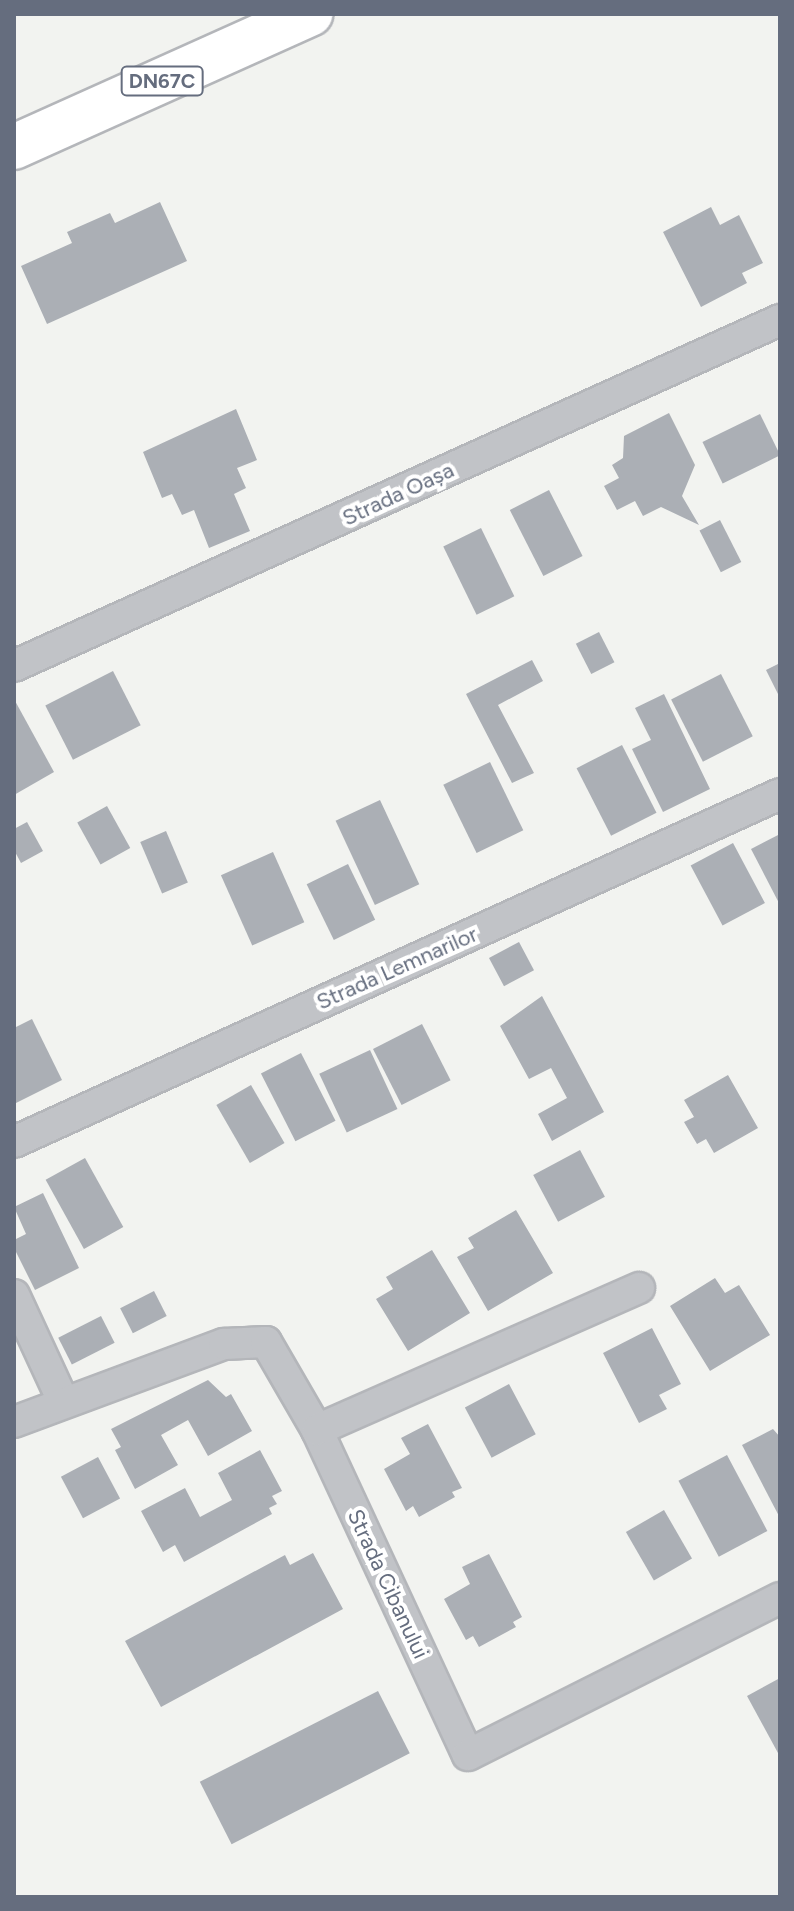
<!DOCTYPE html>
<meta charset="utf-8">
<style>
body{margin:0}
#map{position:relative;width:794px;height:1911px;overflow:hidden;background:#f2f3f0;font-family:Figtree,sans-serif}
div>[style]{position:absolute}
.building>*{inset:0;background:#abafb5;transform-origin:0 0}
.roads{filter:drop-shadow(2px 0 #b4b6ba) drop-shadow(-2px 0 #b4b6ba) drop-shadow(0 2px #b4b6ba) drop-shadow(0 -2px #b4b6ba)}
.minor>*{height:30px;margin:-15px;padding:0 15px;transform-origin:15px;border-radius:15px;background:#c1c3c7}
.primary>*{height:44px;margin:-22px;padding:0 22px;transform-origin:22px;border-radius:22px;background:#fff}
span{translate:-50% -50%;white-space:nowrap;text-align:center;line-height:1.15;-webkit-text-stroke:8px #fff;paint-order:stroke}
.shield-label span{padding:2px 6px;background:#fff;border:2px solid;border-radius:6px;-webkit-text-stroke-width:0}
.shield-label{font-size:20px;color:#656d7e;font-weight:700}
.street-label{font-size:22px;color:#656d7e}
.frame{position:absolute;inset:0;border:16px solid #656d7e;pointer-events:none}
</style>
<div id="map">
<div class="building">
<i style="clip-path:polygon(160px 202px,187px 261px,47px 324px,21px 266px,72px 243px,67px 232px,110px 213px,115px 223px)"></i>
<i style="clip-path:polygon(711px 207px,720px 225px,739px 215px,763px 263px,742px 273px,747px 283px,701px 307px,663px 232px)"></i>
<i style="clip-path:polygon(236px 409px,257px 460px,237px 468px,246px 488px,234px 494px,250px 531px,209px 548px,194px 510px,182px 515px,172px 494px,162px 498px,143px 452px)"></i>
<i style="clip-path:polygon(669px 413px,695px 465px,682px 496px,699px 525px,661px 507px,643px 516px,635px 501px,617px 510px,604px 486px,619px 478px,612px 465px,623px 458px,624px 436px)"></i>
<i style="left:760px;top:414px;width:46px;height:64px;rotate:64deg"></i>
<i style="left:549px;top:490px;width:74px;height:44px;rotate:63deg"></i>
<i style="left:720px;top:520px;width:47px;height:23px;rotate:63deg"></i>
<i style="left:481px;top:528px;width:76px;height:42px;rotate:64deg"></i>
<i style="left:599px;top:632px;width:34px;height:26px;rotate:63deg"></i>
<i style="clip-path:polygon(532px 660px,543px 681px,498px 705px,534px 773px,512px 783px,466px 694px)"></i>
<i style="clip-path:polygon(780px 663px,780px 698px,766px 670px)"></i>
<i style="left:113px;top:671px;width:61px;height:76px;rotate:63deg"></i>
<i style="left:721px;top:674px;width:70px;height:56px;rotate:63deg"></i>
<i style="clip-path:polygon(664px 694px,710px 789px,663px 812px,632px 749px,651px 740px,635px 708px)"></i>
<i style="clip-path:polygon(14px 699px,54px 772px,14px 795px)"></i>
<i style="left:622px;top:745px;width:76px;height:51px;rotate:63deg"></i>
<i style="left:490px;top:762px;width:76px;height:52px;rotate:64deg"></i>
<i style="left:380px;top:800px;width:93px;height:49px;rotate:65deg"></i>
<i style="left:107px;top:806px;width:48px;height:34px;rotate:61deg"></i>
<i style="clip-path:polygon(27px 822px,43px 851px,21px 863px,14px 850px,14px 829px)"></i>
<i style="left:166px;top:831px;width:56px;height:28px;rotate:67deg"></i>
<i style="clip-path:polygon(780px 834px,780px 905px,751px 849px)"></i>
<i style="left:733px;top:843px;width:68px;height:48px;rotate:62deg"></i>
<i style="left:273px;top:852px;width:77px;height:57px;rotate:66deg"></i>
<i style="left:348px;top:864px;width:62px;height:46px;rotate:64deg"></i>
<i style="left:519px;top:942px;width:32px;height:34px;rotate:62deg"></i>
<i style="clip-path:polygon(542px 996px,604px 1112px,552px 1141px,538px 1114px,567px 1098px,551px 1068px,529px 1079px,500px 1026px)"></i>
<i style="clip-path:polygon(32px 1019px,62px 1080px,14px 1104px,14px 1028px)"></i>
<i style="left:422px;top:1024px;width:63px;height:55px;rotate:63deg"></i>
<i style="left:370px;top:1050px;width:65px;height:56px;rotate:65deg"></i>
<i style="left:301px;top:1053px;width:76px;height:45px;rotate:63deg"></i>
<i style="clip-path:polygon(728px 1075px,758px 1128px,714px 1153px,706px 1139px,697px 1144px,684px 1122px,694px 1117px,684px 1100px)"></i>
<i style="left:251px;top:1085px;width:67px;height:40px;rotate:60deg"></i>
<i style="left:580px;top:1150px;width:53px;height:53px;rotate:62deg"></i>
<i style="left:85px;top:1158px;width:79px;height:45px;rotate:61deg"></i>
<i style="clip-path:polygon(43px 1193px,79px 1268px,35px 1290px,14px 1248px,14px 1240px,26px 1234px,14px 1207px)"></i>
<i style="clip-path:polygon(516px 1210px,553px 1273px,488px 1311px,457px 1257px,474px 1248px,468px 1238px)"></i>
<i style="clip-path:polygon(432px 1250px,470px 1313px,408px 1351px,376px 1299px,393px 1289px,386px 1277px)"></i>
<i style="clip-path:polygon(715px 1278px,725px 1293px,739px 1285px,770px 1335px,710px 1371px,670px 1306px)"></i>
<i style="left:154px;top:1291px;width:28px;height:38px;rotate:63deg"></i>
<i style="left:101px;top:1316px;width:30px;height:48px;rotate:63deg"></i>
<i style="clip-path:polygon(652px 1328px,681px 1384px,659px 1395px,667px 1409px,639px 1423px,603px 1353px)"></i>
<i style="clip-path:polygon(208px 1380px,226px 1397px,231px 1394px,252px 1431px,208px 1456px,188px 1420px,161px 1435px,178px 1465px,135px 1489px,115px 1450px,121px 1447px,111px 1429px)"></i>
<i style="left:509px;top:1384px;width:57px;height:50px;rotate:62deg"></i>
<i style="clip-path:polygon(428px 1424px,462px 1488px,452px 1492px,455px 1497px,419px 1517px,413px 1506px,406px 1511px,384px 1469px,410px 1454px,401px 1438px)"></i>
<i style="clip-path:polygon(773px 1429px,780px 1437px,780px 1518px,742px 1445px)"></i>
<i style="clip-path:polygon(260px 1450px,282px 1491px,272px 1496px,277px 1504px,269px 1508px,272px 1514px,184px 1562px,175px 1545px,163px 1552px,141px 1511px,185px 1488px,200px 1517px,232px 1500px,218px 1473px)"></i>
<i style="left:727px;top:1455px;width:86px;height:55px;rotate:62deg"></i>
<i style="left:98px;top:1457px;width:47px;height:42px;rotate:62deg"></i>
<i style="left:664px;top:1510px;width:56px;height:44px;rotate:60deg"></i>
<i style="clip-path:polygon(313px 1553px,343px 1609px,161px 1707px,125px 1641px,285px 1555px,290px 1565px)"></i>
<i style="clip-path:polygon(489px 1554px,522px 1617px,513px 1622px,516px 1627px,479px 1647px,473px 1636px,466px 1640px,444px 1599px,470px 1584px,462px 1567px)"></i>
<i style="clip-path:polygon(780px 1678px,780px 1752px,778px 1753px,747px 1696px)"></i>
<i style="left:378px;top:1691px;width:70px;height:200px;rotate:63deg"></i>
</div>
<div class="roads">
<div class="minor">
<i style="left:14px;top:666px;width:841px;rotate:-24.31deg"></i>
<i style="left:14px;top:1142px;width:841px;rotate:-24.43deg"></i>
<i style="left:14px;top:1295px;width:117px;rotate:65.2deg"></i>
<i style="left:14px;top:1422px;width:224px;rotate:-20.4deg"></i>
<i style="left:224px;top:1344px;width:42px;rotate:-2.7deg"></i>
<i style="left:266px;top:1342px;width:102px;rotate:59.9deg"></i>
<i style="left:317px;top:1430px;width:358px;rotate:65.1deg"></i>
<i style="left:468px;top:1755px;width:349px;rotate:-26.7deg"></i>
<i style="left:317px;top:1430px;width:352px;rotate:-23.8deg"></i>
</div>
<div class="primary">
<i style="left:14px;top:147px;width:325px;rotate:-24.2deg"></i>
</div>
</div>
<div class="shield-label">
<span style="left:162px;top:81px">DN67C</span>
</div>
<div class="street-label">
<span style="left:398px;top:494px;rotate:-25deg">Strada Oașa</span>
<span style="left:397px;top:968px;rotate:-24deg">Strada Lemnarilor</span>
<span style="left:388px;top:1584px;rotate:65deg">Strada Cibanului</span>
</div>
<div class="frame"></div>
</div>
